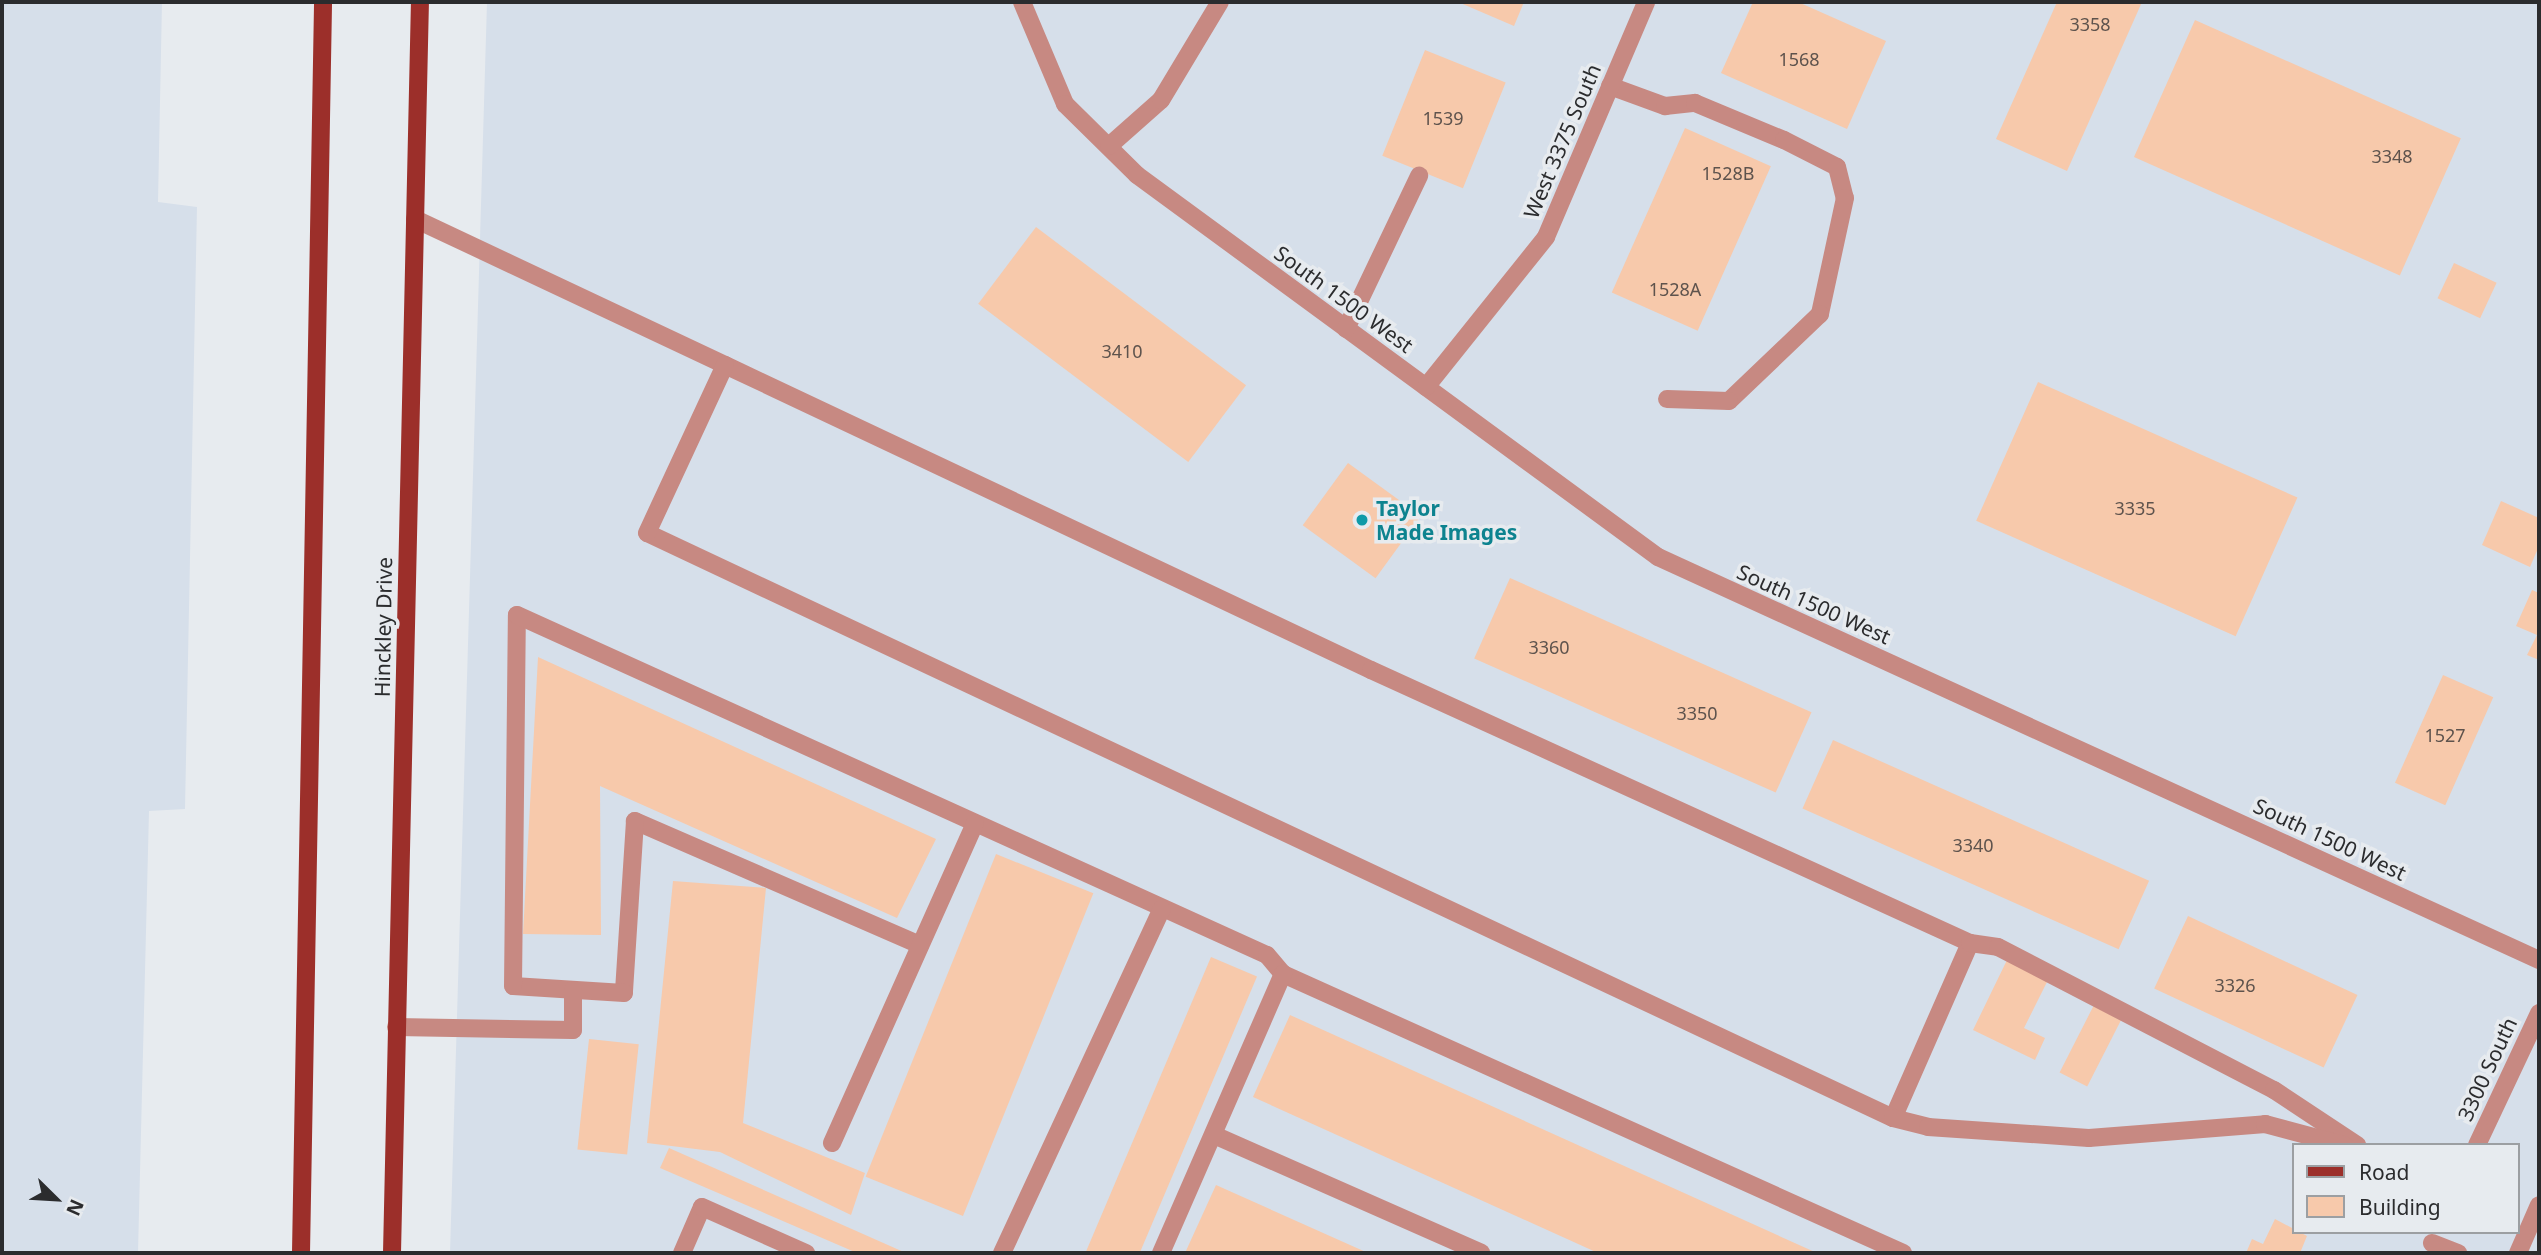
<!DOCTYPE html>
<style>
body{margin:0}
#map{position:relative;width:2541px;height:1255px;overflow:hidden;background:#e7ebef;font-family:"Noto Sans",sans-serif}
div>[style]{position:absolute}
.built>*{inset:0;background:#d6dfea}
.building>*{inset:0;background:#f7c9ab;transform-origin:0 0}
.minor>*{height:18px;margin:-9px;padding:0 9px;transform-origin:9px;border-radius:9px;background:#c78982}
.major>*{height:18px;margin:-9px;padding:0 9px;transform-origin:9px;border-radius:9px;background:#9c2f2a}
.dots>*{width:19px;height:19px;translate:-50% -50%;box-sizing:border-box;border:4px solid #e7ebef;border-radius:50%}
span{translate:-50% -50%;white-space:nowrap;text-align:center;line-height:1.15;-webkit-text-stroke:7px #e7ebef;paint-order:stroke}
.number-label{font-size:18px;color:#5e534d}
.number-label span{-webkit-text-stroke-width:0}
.street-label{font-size:21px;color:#2b2c2e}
.culture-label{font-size:21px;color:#0d838f;font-weight:700}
.left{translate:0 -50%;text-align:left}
.frame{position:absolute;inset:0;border:4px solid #2b2c2e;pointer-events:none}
.legend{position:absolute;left:2292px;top:1143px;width:228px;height:91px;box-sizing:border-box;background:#e7ebef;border:2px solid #9c9fa2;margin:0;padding:9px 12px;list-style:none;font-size:21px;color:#2b2c2e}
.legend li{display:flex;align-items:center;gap:14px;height:35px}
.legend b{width:35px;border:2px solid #9c9fa2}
.north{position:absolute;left:21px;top:1164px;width:70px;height:70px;-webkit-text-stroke:5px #e7ebef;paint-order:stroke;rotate:114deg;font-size:19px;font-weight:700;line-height:28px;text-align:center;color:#2b2c2e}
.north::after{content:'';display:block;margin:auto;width:24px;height:32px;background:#2b2c2e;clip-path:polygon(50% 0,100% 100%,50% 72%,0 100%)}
</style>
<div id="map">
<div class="built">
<i style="clip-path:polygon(2px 2px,162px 2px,158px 202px,197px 207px,185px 809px,149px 811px,138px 1253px,2px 1253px)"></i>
<i style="clip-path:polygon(evenodd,487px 2px,2539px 2px,2539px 1253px,450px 1253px,487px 2px,2294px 1145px,2518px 1145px,2518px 1232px,2294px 1232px,2294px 1145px)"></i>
</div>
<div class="building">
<i style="clip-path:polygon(1458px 2px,1524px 2px,1514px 26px)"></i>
<i style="clip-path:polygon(1753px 2px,1798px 2px,1886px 41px,1847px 129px,1721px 73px)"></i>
<i style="clip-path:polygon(2057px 2px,2142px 2px,2067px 171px,1996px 139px)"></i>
<i style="left:2195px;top:20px;width:291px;height:150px;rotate:24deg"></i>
<i style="left:1425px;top:50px;width:87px;height:114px;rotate:22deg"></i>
<i style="left:1685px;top:128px;width:94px;height:180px;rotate:24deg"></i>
<i style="left:1036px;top:227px;width:263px;height:96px;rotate:37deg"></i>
<i style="left:2454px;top:263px;width:47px;height:39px;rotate:25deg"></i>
<i style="left:2038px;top:382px;width:284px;height:152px;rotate:24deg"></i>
<i style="left:1348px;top:463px;width:90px;height:77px;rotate:36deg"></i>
<i style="clip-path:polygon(2501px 501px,2539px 518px,2539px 546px,2530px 567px,2482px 545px)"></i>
<i style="left:1510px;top:578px;width:330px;height:88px;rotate:24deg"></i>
<i style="clip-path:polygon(2532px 590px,2539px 593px,2539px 660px,2527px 655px,2537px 635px,2516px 626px)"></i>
<i style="clip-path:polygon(538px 657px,936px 839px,897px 918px,600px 786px,601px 935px,523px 934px)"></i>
<i style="left:2443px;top:675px;width:55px;height:118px;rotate:24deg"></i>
<i style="left:1833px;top:740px;width:346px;height:75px;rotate:24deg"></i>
<i style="left:996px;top:854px;width:105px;height:348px;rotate:22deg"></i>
<i style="clip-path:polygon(673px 881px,766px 888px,743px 1123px,865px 1173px,851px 1215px,720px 1152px,647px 1143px)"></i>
<i style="left:2188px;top:916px;width:187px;height:80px;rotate:25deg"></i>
<i style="left:1211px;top:957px;width:50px;height:322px;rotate:23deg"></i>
<i style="clip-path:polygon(2007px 960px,2048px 980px,2024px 1028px,2045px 1038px,2035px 1060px,1973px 1030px)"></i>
<i style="left:2095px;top:1003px;width:31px;height:78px;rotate:27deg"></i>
<i style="clip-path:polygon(1290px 1015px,1817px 1253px,1598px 1253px,1253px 1097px)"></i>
<i style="left:589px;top:1039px;width:50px;height:111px;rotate:6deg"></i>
<i style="clip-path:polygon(669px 1148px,906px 1253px,857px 1253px,660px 1168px)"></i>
<i style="clip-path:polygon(1216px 1185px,1368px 1253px,1185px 1253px)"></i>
<i style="clip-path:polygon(2275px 1219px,2307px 1236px,2300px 1253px,2246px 1253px,2252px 1239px,2263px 1244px)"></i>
</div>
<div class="minor">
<i style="left:1022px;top:2px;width:111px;rotate:67.1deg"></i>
<i style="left:1065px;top:104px;width:101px;rotate:44.6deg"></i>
<i style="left:1137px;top:175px;width:646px;rotate:36.25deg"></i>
<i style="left:1658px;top:557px;width:969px;rotate:24.58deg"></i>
<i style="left:1610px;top:86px;width:59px;rotate:20deg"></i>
<i style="left:1665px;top:106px;width:30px;rotate:-6deg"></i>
<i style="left:1695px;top:103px;width:96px;rotate:22.6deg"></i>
<i style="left:1784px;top:140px;width:59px;rotate:27deg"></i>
<i style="left:1837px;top:167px;width:32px;rotate:76deg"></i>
<i style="left:1845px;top:198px;width:119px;rotate:102.2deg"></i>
<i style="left:1820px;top:314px;width:126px;rotate:136.3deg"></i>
<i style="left:1729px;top:401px;width:62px;rotate:-178.2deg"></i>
<i style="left:1109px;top:146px;width:69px;rotate:-41.5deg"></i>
<i style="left:1161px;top:100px;width:114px;rotate:-59deg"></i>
<i style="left:415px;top:219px;width:343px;rotate:25.2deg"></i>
<i style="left:725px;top:365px;width:714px;rotate:25.27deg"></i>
<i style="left:1371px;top:670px;width:658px;rotate:24.5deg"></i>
<i style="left:1970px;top:943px;width:191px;rotate:113.7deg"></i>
<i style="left:1893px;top:1118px;width:1376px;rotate:-154.85deg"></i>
<i style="left:647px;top:533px;width:185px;rotate:-65.1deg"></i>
<i style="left:1346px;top:329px;width:170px;rotate:-64.5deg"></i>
<i style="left:1426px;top:387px;width:192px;rotate:-51.3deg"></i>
<i style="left:1546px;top:237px;width:255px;rotate:-66.9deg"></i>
<i style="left:1970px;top:943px;width:28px;rotate:8deg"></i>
<i style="left:1998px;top:947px;width:311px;rotate:27.4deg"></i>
<i style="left:2274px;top:1090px;width:100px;rotate:33.5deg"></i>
<i style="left:920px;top:945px;width:311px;rotate:-156.5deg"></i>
<i style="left:635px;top:821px;width:172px;rotate:93.7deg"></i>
<i style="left:624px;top:993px;width:111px;rotate:-176.4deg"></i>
<i style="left:513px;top:986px;width:371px;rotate:-89.4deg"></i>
<i style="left:517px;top:615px;width:823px;rotate:24.39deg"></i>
<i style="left:1267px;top:955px;width:25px;rotate:50deg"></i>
<i style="left:1283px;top:974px;width:680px;rotate:24.23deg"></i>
<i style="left:396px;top:1027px;width:177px;rotate:1deg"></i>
<i style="left:573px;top:1030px;width:40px;rotate:-90deg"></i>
<i style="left:1893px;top:1118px;width:36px;rotate:14deg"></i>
<i style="left:1928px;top:1127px;width:161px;rotate:3.9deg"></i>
<i style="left:2089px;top:1138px;width:177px;rotate:-4.5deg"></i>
<i style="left:2265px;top:1124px;width:82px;rotate:14.9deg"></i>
<i style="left:1214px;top:1135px;width:292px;rotate:23.8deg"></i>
<i style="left:832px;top:1143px;width:350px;rotate:-65.9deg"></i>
<i style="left:2477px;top:1145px;width:146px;rotate:-64.8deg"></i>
<i style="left:2432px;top:1243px;width:28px;rotate:21deg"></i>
<i style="left:682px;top:1253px;width:50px;rotate:-66.5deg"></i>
<i style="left:702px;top:1207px;width:114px;rotate:23.9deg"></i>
<i style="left:1002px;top:1253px;width:379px;rotate:-65.1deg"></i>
<i style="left:1161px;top:1253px;width:305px;rotate:-66.4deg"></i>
<i style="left:2518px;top:1253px;width:52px;rotate:-66.4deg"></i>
</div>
<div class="major">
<i style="left:301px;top:1253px;width:1251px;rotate:-88.99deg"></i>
<i style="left:392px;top:1253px;width:1251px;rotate:-88.72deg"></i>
</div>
<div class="dots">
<i style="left:1362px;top:520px;background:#0f9aa8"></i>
</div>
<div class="number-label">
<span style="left:2090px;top:24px">3358</span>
<span style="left:1799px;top:59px">1568</span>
<span style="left:1443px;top:118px">1539</span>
<span style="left:2392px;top:156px">3348</span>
<span style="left:1728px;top:173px">1528B</span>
<span style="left:1675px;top:289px">1528A</span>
<span style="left:1122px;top:351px">3410</span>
<span style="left:2135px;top:508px">3335</span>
<span style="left:1549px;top:647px">3360</span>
<span style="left:1697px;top:713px">3350</span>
<span style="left:2445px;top:735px">1527</span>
<span style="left:1973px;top:845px">3340</span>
<span style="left:2235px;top:985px">3326</span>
</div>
<div class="street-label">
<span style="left:1562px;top:141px;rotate:-67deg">West 3375 South</span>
<span style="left:1344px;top:299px;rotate:36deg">South 1500 West</span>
<span style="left:1814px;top:604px;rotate:24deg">South 1500 West</span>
<span style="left:383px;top:627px;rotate:-89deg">Hinckley Drive</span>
<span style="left:2330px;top:839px;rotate:25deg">South 1500 West</span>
<span style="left:2487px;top:1069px;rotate:-65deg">3300 South</span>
</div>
<div class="culture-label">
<span class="left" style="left:1376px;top:520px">Taylor<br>Made Images</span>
</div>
<div class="frame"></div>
<ul class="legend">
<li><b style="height:9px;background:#9c2f2a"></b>Road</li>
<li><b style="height:19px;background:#f7c9ab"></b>Building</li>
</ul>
<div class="north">N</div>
</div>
